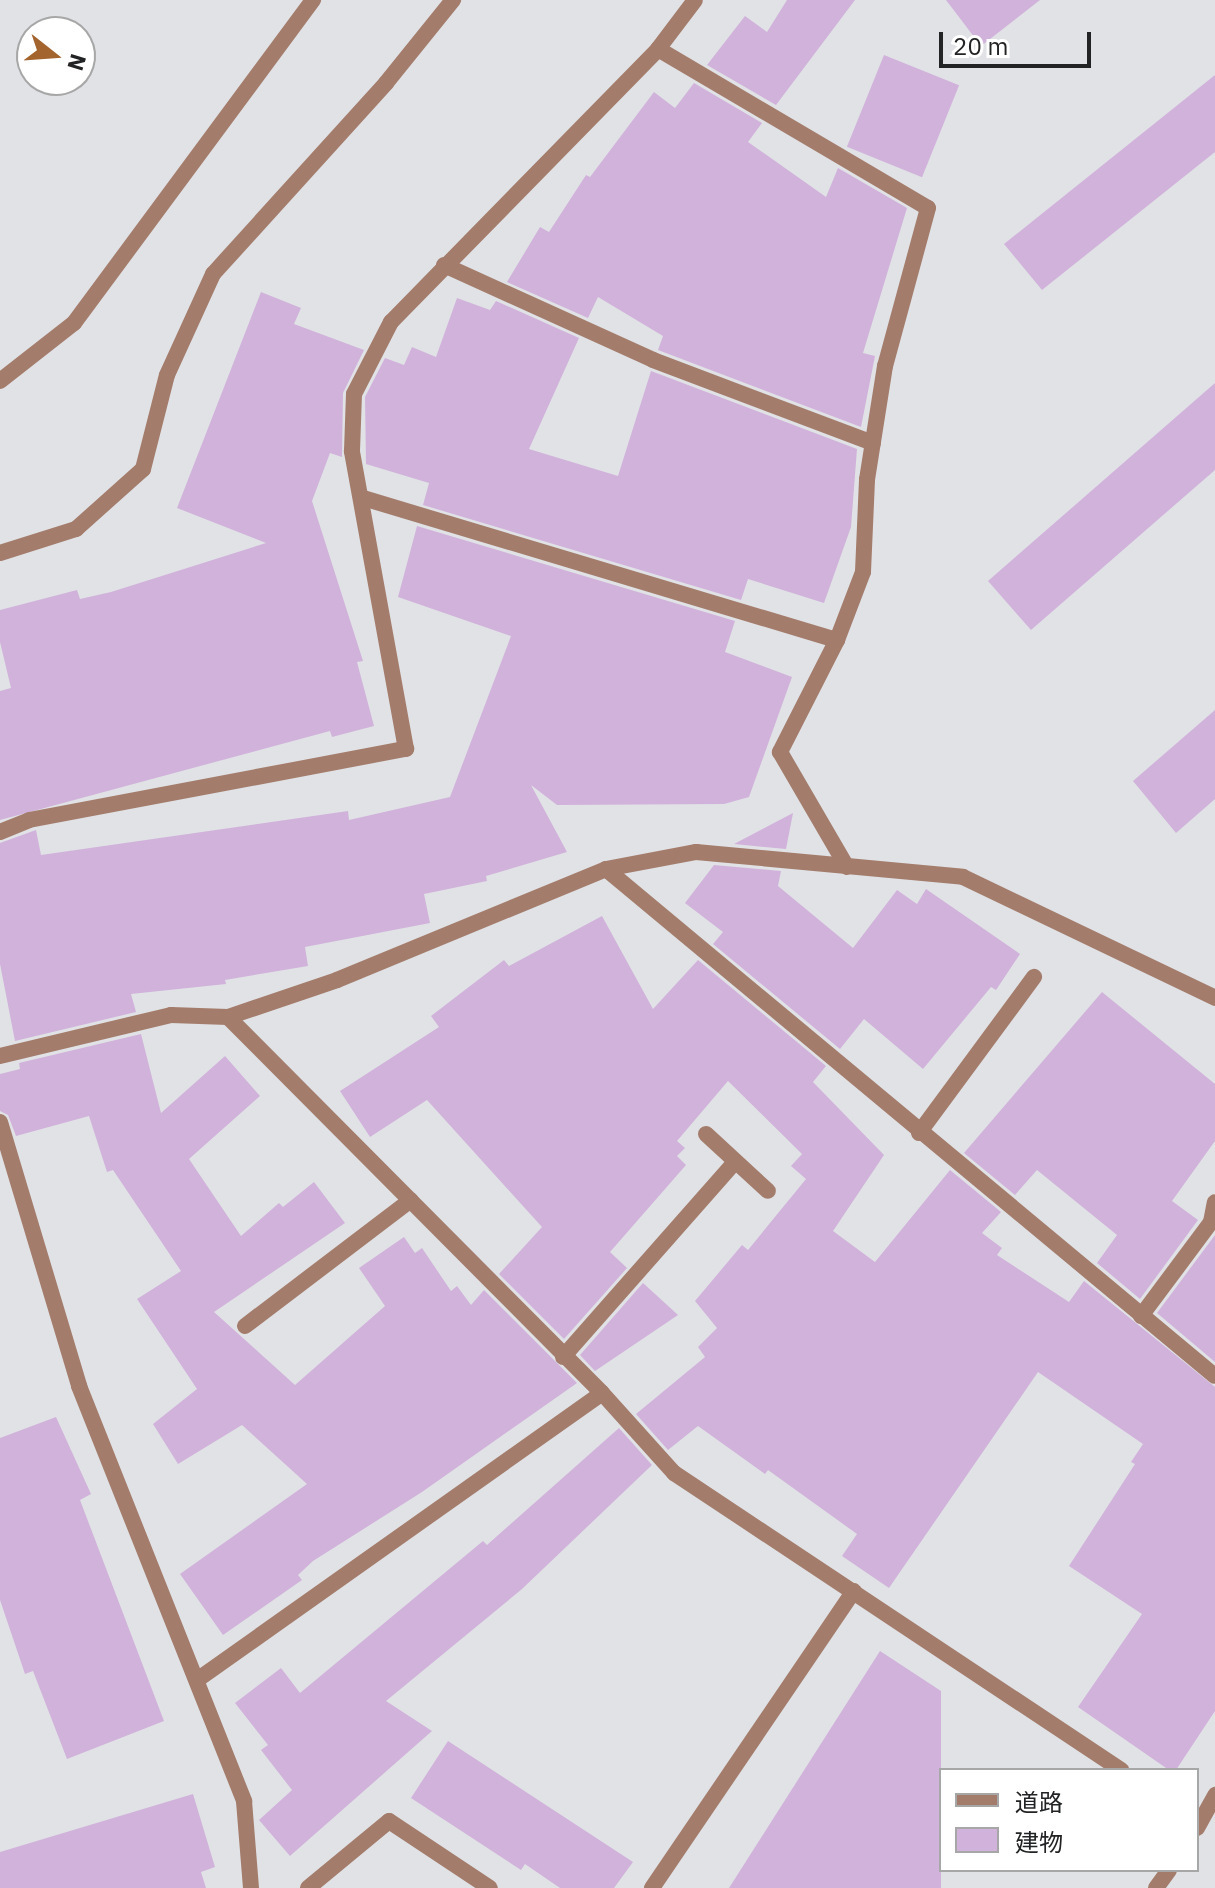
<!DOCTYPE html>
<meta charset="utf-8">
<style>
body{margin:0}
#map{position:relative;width:1215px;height:1888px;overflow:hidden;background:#e0e2e6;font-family:"IBM Plex Sans","Noto Sans JP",sans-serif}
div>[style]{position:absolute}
.building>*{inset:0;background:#d1b2db;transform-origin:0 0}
.minor>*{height:16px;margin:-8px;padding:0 8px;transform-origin:8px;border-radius:8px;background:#a47c6b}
.tertiary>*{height:16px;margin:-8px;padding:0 8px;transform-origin:8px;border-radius:8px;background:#a47c6b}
span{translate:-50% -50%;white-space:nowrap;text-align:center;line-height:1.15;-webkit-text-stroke:6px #fff;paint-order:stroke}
.legend{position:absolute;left:939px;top:1768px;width:260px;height:104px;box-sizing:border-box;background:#fff;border:2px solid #a7a7a7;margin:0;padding:10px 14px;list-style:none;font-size:24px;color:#222324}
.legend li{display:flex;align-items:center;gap:16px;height:40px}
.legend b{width:40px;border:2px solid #a7a7a7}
.north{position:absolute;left:16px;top:16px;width:80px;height:80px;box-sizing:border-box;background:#fff;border:2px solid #a7a7a7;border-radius:50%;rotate:107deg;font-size:22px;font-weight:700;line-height:32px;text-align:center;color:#222324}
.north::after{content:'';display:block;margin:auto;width:28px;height:36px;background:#a4642e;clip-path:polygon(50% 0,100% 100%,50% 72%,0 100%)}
.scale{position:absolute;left:939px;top:32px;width:152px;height:36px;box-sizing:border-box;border:4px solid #222324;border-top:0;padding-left:10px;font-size:24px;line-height:28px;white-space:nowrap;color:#222324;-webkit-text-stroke:6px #fff;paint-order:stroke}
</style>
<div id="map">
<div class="building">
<i style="clip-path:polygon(787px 0,855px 0,776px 105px,707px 65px,745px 16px,767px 32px)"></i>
<i style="clip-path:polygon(946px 0,1040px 0,981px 46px)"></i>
<i style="left:884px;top:55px;width:81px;height:99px;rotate:22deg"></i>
<i style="clip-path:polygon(1215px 75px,1215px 152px,1042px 290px,1004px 244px)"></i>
<i style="clip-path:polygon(694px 83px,762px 123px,748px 142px,826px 197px,838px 168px,907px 208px,863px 353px,875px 356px,861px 427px,658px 350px,663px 336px,598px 297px,588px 318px,507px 282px,540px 227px,549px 232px,586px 175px,590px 177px,654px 92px,675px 108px)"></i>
<i style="clip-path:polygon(261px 292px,301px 308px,294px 324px,364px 350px,343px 393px,342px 457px,330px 453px,312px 501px,363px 661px,357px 662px,374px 726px,332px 737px,330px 731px,0 820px,0 691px,11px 688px,0 642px,0 610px,77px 590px,80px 599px,111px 592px,266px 543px,177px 508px)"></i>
<i style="clip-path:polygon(457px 298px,490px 310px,496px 301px,579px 338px,529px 449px,618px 476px,651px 371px,857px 449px,851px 527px,824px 603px,748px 579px,741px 600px,423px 505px,429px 483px,366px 464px,365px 397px,385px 358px,404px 365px,412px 347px,436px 357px)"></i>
<i style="clip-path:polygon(1215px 383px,1215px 470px,1031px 630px,988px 581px)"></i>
<i style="clip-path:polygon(417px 526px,735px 621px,725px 652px,792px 677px,749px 797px,724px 804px,557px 805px,531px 785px,567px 852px,486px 876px,487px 881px,424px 894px,430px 923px,305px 947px,308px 966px,225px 980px,226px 984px,131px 994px,136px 1012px,15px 1041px,0 964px,0 843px,36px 830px,41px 855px,348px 811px,349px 820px,450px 797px,511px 636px,398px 597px)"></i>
<i style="clip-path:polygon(1215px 710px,1215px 799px,1176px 833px,1133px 781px)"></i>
<i style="clip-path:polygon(793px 813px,786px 849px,734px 844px)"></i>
<i style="clip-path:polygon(714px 865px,781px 871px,778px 886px,853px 948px,897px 890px,917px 904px,926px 889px,1020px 954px,996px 990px,991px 987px,923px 1069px,864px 1019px,840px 1049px,713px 944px,723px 932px,685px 903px)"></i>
<i style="clip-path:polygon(602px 916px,653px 1009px,698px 960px,826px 1066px,813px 1082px,884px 1155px,833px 1231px,875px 1262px,950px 1170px,1001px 1212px,982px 1233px,1002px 1248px,997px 1255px,1069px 1302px,1084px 1281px,1215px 1387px,1215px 1711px,1176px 1770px,1169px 1770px,1078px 1707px,1142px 1614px,1069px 1566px,1135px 1464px,1131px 1462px,1143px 1444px,1038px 1372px,889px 1588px,842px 1556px,857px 1534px,768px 1470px,765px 1474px,698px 1426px,668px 1450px,636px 1414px,705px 1357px,698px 1347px,717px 1328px,695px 1301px,742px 1245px,748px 1250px,806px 1179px,791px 1166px,802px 1154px,728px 1081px,677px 1141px,685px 1148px,677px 1156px,686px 1165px,610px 1252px,627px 1268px,564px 1339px,499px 1274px,542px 1227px,427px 1100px,370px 1137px,340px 1091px,439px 1027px,431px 1016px,504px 960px,509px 966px)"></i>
<i style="clip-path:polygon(1102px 992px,1215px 1084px,1215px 1141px,1172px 1201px,1198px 1220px,1140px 1299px,1097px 1263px,1117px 1235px,1037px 1170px,1015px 1195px,964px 1153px)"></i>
<i style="clip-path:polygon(141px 1034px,161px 1113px,225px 1056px,260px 1096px,189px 1159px,241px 1236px,279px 1203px,283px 1207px,314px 1182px,345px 1223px,214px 1312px,295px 1385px,385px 1306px,359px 1268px,404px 1237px,415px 1253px,422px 1248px,451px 1291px,457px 1286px,471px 1305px,484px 1290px,577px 1383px,422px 1492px,313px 1561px,298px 1575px,302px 1580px,223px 1635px,180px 1574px,307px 1484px,242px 1425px,178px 1464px,153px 1424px,197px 1389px,137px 1299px,181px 1271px,113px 1170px,107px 1172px,89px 1116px,16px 1136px,8px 1115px,0 1111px,0 1074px,20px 1069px,19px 1063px)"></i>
<i style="clip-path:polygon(1215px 1235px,1215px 1362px,1157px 1313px)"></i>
<i style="clip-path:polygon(643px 1283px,678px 1315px,595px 1371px,580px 1355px)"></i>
<i style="clip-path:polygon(56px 1417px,91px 1494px,80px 1500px,164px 1721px,67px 1759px,33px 1671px,25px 1674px,0 1600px,0 1438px)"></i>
<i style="clip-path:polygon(619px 1428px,652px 1465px,522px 1589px,386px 1701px,432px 1731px,290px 1856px,259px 1820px,292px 1790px,261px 1750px,268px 1745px,235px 1703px,281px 1668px,300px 1693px,483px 1541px,487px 1545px)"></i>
<i style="clip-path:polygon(880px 1651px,941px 1691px,941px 1888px,729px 1888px)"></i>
<i style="clip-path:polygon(448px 1741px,633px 1862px,614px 1888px,560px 1888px,525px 1864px,521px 1870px,411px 1798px)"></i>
<i style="clip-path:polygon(193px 1794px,215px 1867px,201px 1872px,206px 1888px,0 1888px,0 1852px)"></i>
</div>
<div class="minor">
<i style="left:658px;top:49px;width:313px;rotate:30.5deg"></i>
<i style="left:928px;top:208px;width:164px;rotate:105.2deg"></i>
<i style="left:885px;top:366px;width:115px;rotate:99deg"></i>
<i style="left:867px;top:480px;width:92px;rotate:92.5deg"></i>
<i style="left:863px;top:572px;width:73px;rotate:110.9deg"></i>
<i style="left:837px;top:640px;width:126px;rotate:117deg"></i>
<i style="left:780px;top:752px;width:133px;rotate:59.8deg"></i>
<i style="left:444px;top:265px;width:230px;rotate:24.4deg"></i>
<i style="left:653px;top:360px;width:235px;rotate:20.7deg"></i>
<i style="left:363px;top:498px;width:495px;rotate:16.7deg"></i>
<i style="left:0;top:553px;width:80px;rotate:-17.5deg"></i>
<i style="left:76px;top:529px;width:90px;rotate:-41.8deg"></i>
<i style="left:143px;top:469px;width:97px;rotate:-75.7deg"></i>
<i style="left:167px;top:375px;width:111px;rotate:-65.5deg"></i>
<i style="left:213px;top:274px;width:258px;rotate:-47.8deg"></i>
<i style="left:386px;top:83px;width:107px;rotate:-51.1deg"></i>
<i style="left:0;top:832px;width:31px;rotate:-22deg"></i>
<i style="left:29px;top:820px;width:384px;rotate:-10.7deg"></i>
<i style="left:406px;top:749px;width:303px;rotate:-100.3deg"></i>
<i style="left:352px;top:451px;width:57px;rotate:-88deg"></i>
<i style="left:354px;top:394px;width:81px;rotate:-62.8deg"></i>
<i style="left:391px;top:322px;width:382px;rotate:-45.6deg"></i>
<i style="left:658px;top:49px;width:61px;rotate:-52.9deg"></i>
<i style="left:606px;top:869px;width:792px;rotate:39.78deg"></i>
<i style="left:228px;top:1017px;width:115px;rotate:-18.7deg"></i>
<i style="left:337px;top:980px;width:291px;rotate:-22.4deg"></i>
<i style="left:606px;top:869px;width:92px;rotate:-10.7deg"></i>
<i style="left:696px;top:852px;width:268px;rotate:5.3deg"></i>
<i style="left:963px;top:877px;width:280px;rotate:25.6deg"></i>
<i style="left:0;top:1056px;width:176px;rotate:-13.5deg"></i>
<i style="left:171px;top:1015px;width:57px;rotate:2deg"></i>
<i style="left:228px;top:1017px;width:530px;rotate:45.15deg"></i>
<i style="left:602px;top:1393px;width:108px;rotate:48deg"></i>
<i style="left:674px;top:1473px;width:537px;rotate:33.6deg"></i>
<i style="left:0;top:1122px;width:276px;rotate:73.3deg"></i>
<i style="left:79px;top:1386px;width:447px;rotate:68.3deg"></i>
<i style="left:244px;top:1801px;width:87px;rotate:85.4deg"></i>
<i style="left:919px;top:1133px;width:194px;rotate:-53.6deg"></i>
<i style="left:706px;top:1134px;width:84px;rotate:42.6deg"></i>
<i style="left:1141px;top:1316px;width:117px;rotate:-53.3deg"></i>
<i style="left:1211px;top:1222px;width:20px;rotate:-79deg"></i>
<i style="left:245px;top:1326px;width:208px;rotate:-37.2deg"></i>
<i style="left:563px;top:1357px;width:260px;rotate:-48.6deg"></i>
<i style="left:197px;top:1680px;width:496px;rotate:-35.3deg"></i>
<i style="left:1197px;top:1828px;width:38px;rotate:-61deg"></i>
<i style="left:308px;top:1888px;width:105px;rotate:-39.6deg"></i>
<i style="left:389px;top:1821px;width:121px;rotate:33.6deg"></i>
<i style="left:652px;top:1888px;width:359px;rotate:-55.8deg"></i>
<i style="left:1156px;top:1888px;width:22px;rotate:-54deg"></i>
</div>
<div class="tertiary">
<i style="left:0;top:381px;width:94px;rotate:-38.1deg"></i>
<i style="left:74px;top:323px;width:402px;rotate:-53.5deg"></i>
</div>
<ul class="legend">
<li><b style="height:10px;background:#a47c6b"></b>道路</li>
<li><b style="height:22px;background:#d1b2db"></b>建物</li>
</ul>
<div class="north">N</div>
<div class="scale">20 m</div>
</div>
